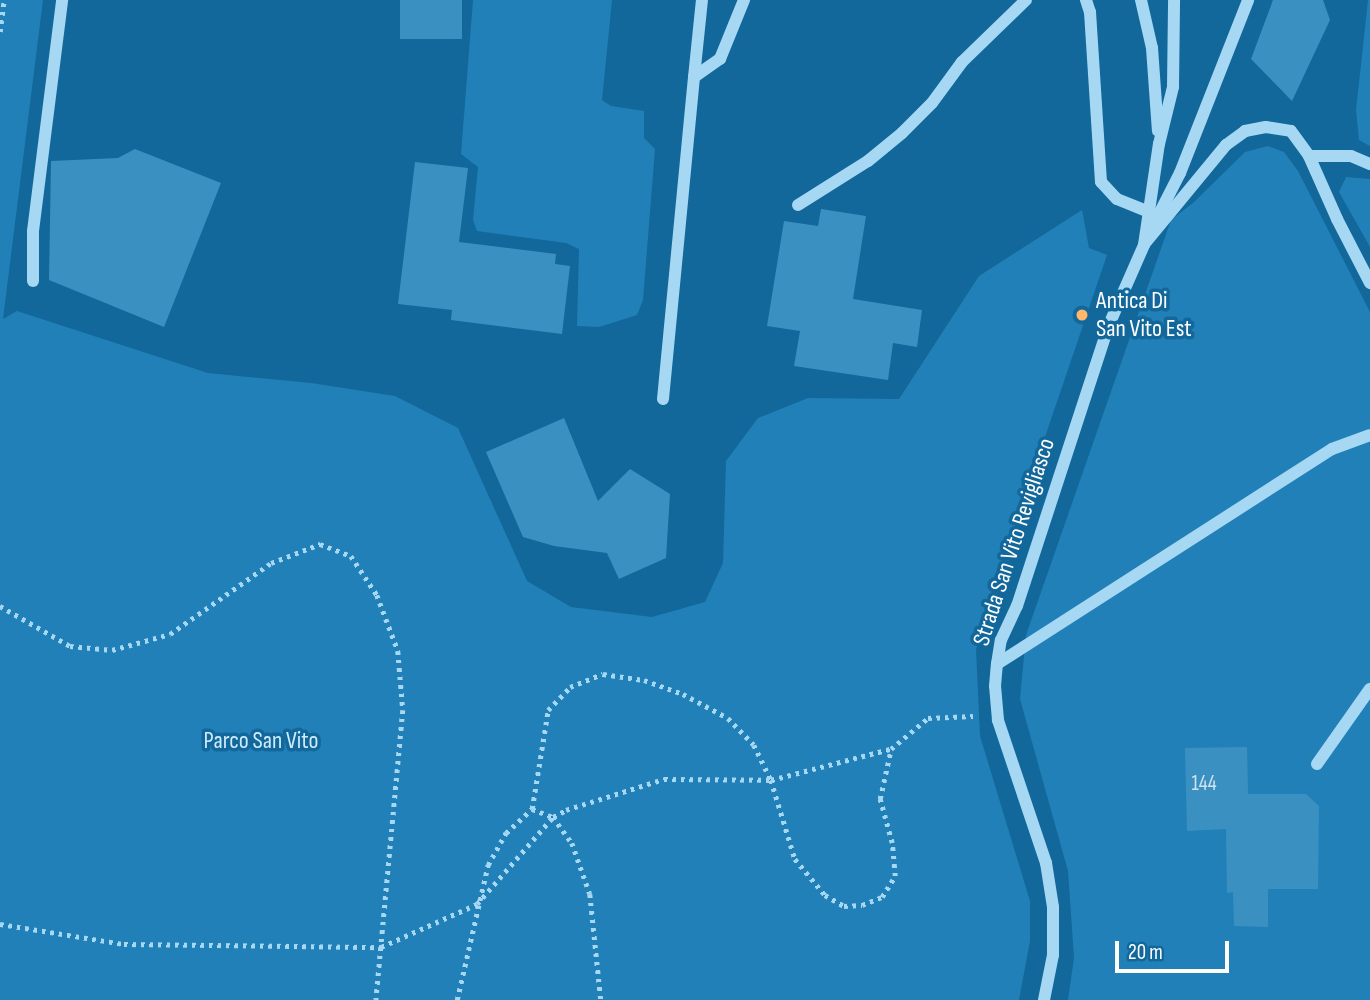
<!DOCTYPE html>
<style>
body{margin:0}
#map{position:relative;width:1370px;height:1000px;overflow:hidden;background:#12679b;font-family:"Sofia Sans Condensed",sans-serif}
div>[style]{position:absolute}
.green>*{inset:0;background:#2180b8}
.building>*{inset:0;background:#3b90c2;transform-origin:0 0}
.path>*{height:4.5px;margin-top:-2.25px;transform-origin:0;background:repeating-linear-gradient(90deg,#a6d8f4 0 3.5px,transparent 0 8.5px)}
.minor>*{height:12px;margin:-6px;padding:0 6px;transform-origin:6px;border-radius:6px;background:#a6d8f4}
.dots>*{width:19px;height:19px;translate:-50% -50%;box-sizing:border-box;border:4px solid #12679b;border-radius:50%}
span{translate:-50% -50%;white-space:nowrap;text-align:center;line-height:1.15;-webkit-text-stroke:7px #12679b;paint-order:stroke}
.number-label{font-size:21px;color:#cee3f0}
.number-label span{-webkit-text-stroke-width:0}
.poi-label{font-size:24px;color:#fff}
.left{translate:0 -50%;text-align:left}
.street-label{font-size:24px;color:#fff}
.park-label{font-size:24px;color:#ceecfd}
.scale{position:absolute;left:1115px;top:941px;width:114px;height:32px;box-sizing:border-box;border:4px solid #fff;border-top:0;padding-left:9px;font-size:21px;line-height:24px;white-space:nowrap;color:#fff;-webkit-text-stroke:5px #12679b;paint-order:stroke}
</style>
<div id="map">
<div class="green">
<i style="clip-path:polygon(0 0,43px 0,3px 319px,17px 311px,208px 373px,311px 383px,395px 396px,458px 428px,527px 581px,571px 607px,652px 617px,705px 602px,723px 563px,726px 461px,758px 418px,808px 398px,899px 399px,979px 276px,1082px 210px,1089px 248px,1107px 255px,1046px 434px,1000px 592px,976px 649px,980px 736px,1030px 901px,1030px 941px,1019px 1000px,0 1000px)"></i>
<i style="clip-path:polygon(473px 0,612px 0,602px 100px,611px 106px,644px 111px,644px 138px,655px 149px,643px 300px,637px 315px,599px 327px,577px 326px,579px 249px,566px 243px,477px 231px,473px 220px,478px 167px,461px 154px)"></i>
<i style="clip-path:polygon(1368px 0,1370px 0,1370px 146px,1359px 140px,1356px 110px)"></i>
<i style="clip-path:polygon(1268px 146px,1284px 152px,1298px 171px,1370px 312px,1370px 1000px,1068px 1000px,1074px 958px,1068px 871px,1020px 699px,1026px 635px,1171px 220px,1193px 203px,1245px 152px)"></i>
<i style="clip-path:polygon(1346px 177px,1370px 179px,1370px 247px,1339px 192px)"></i>
</div>
<div class="building">
<i style="left:400px;top:0;width:62px;height:39px"></i>
<i style="clip-path:polygon(1273px 0,1323px 0,1330px 20px,1292px 101px,1251px 59px)"></i>
<i style="clip-path:polygon(135px 149px,221px 183px,164px 327px,49px 280px,51px 161px,118px 158px)"></i>
<i style="clip-path:polygon(415px 162px,468px 168px,459px 242px,556px 254px,555px 264px,570px 266px,562px 334px,451px 320px,452px 310px,398px 304px)"></i>
<i style="clip-path:polygon(821px 209px,866px 216px,853px 299px,922px 310px,917px 347px,893px 343px,888px 380px,794px 366px,800px 331px,767px 326px,784px 221px,818px 226px)"></i>
<i style="clip-path:polygon(564px 418px,598px 501px,630px 469px,670px 494px,666px 558px,619px 579px,607px 553px,554px 546px,523px 537px,486px 452px)"></i>
<i style="clip-path:polygon(1247px 747px,1248px 794px,1306px 794px,1319px 806px,1318px 889px,1268px 889px,1268px 927px,1234px 926px,1233px 892px,1227px 893px,1226px 829px,1187px 831px,1185px 748px)"></i>
</div>
<div class="path">
<i style="left:0;top:32px;width:32px;rotate:-83deg"></i>
<i style="left:0;top:606px;width:81px;rotate:29.7deg"></i>
<i style="left:70px;top:646px;width:42px;rotate:5.4deg"></i>
<i style="left:112px;top:650px;width:60px;rotate:-15.4deg"></i>
<i style="left:170px;top:634px;width:123px;rotate:-35.1deg"></i>
<i style="left:271px;top:563px;width:53px;rotate:-21.2deg"></i>
<i style="left:320px;top:544px;width:33px;rotate:21deg"></i>
<i style="left:351px;top:556px;width:47px;rotate:56.3deg"></i>
<i style="left:377px;top:595px;width:60px;rotate:69.4deg"></i>
<i style="left:398px;top:651px;width:59px;rotate:85.2deg"></i>
<i style="left:403px;top:710px;width:291px;rotate:95.3deg"></i>
<i style="left:532px;top:809px;width:22px;rotate:21deg"></i>
<i style="left:553px;top:817px;width:32px;rotate:54deg"></i>
<i style="left:572px;top:843px;width:54px;rotate:70.6deg"></i>
<i style="left:590px;top:894px;width:107px;rotate:84.1deg"></i>
<i style="left:0;top:924px;width:126px;rotate:9.2deg"></i>
<i style="left:124px;top:944px;width:257px;rotate:0.7deg"></i>
<i style="left:381px;top:947px;width:105px;rotate:-24.1deg"></i>
<i style="left:477px;top:904px;width:116px;rotate:-48.9deg"></i>
<i style="left:553px;top:817px;width:15px;rotate:-28deg"></i>
<i style="left:566px;top:810px;width:103px;rotate:-17.6deg"></i>
<i style="left:664px;top:779px;width:107px;rotate:0.5deg"></i>
<i style="left:771px;top:780px;width:123px;rotate:-14.6deg"></i>
<i style="left:457px;top:1000px;width:139px;rotate:-77.1deg"></i>
<i style="left:488px;top:865px;width:37px;rotate:-61deg"></i>
<i style="left:506px;top:833px;width:35px;rotate:-43deg"></i>
<i style="left:532px;top:809px;width:100px;rotate:-80.8deg"></i>
<i style="left:548px;top:710px;width:32px;rotate:-46deg"></i>
<i style="left:570px;top:687px;width:35px;rotate:-22deg"></i>
<i style="left:603px;top:674px;width:41px;rotate:8.3deg"></i>
<i style="left:644px;top:680px;width:41px;rotate:19.7deg"></i>
<i style="left:683px;top:694px;width:51px;rotate:28.1deg"></i>
<i style="left:728px;top:718px;width:37px;rotate:46deg"></i>
<i style="left:754px;top:745px;width:39px;rotate:64deg"></i>
<i style="left:771px;top:780px;width:83px;rotate:73.1deg"></i>
<i style="left:795px;top:859px;width:47px;rotate:50.2deg"></i>
<i style="left:825px;top:895px;width:22px;rotate:30deg"></i>
<i style="left:844px;top:906px;width:18px;rotate:-3deg"></i>
<i style="left:862px;top:905px;width:22px;rotate:-22deg"></i>
<i style="left:882px;top:897px;width:25px;rotate:-58deg"></i>
<i style="left:895px;top:876px;width:33px;rotate:-95deg"></i>
<i style="left:892px;top:843px;width:46px;rotate:-105.3deg"></i>
<i style="left:880px;top:799px;width:51px;rotate:-77.6deg"></i>
<i style="left:891px;top:749px;width:48px;rotate:-40deg"></i>
<i style="left:928px;top:718px;width:45px;rotate:-2.5deg"></i>
</div>
<div class="minor">
<i style="left:1086px;top:0;width:13px;rotate:72deg"></i>
<i style="left:1090px;top:12px;width:170px;rotate:86.3deg"></i>
<i style="left:1101px;top:182px;width:23px;rotate:47deg"></i>
<i style="left:1117px;top:199px;width:35px;rotate:22deg"></i>
<i style="left:1141px;top:0;width:49px;rotate:77.1deg"></i>
<i style="left:1152px;top:48px;width:83px;rotate:85.9deg"></i>
<i style="left:694px;top:77px;width:77px;rotate:-84.1deg"></i>
<i style="left:1309px;top:156px;width:42px"></i>
<i style="left:1351px;top:156px;width:21px;rotate:23deg"></i>
<i style="left:798px;top:205px;width:83px;rotate:-32.2deg"></i>
<i style="left:868px;top:161px;width:44px;rotate:-39.5deg"></i>
<i style="left:902px;top:133px;width:42px;rotate:-45deg"></i>
<i style="left:932px;top:103px;width:51px;rotate:-53.8deg"></i>
<i style="left:962px;top:62px;width:89px;rotate:-44.1deg"></i>
<i style="left:1155px;top:222px;width:55px;rotate:-63deg"></i>
<i style="left:1180px;top:173px;width:186px;rotate:-68.5deg"></i>
<i style="left:1146px;top:242px;width:126px;rotate:-50.5deg"></i>
<i style="left:1226px;top:145px;width:24px;rotate:-36deg"></i>
<i style="left:1245px;top:131px;width:21px;rotate:-11deg"></i>
<i style="left:1266px;top:127px;width:25px;rotate:9deg"></i>
<i style="left:1291px;top:131px;width:31px;rotate:54deg"></i>
<i style="left:1309px;top:156px;width:69px;rotate:66deg"></i>
<i style="left:1337px;top:219px;width:72px;rotate:62.7deg"></i>
<i style="left:33px;top:281px;width:50px;rotate:-90deg"></i>
<i style="left:33px;top:231px;width:233px;rotate:-82.8deg"></i>
<i style="left:663px;top:399px;width:323px;rotate:-84.5deg"></i>
<i style="left:694px;top:77px;width:32px;rotate:-35deg"></i>
<i style="left:720px;top:59px;width:64px;rotate:-67.9deg"></i>
<i style="left:997px;top:664px;width:398px;rotate:-32.7deg"></i>
<i style="left:1332px;top:449px;width:40px;rotate:-20.2deg"></i>
<i style="left:1317px;top:764px;width:92px;rotate:-54.8deg"></i>
<i style="left:1044px;top:1000px;width:46px;rotate:-78.7deg"></i>
<i style="left:1053px;top:955px;width:48px;rotate:-90deg"></i>
<i style="left:1053px;top:907px;width:45px;rotate:-99deg"></i>
<i style="left:1046px;top:863px;width:151px;rotate:-108.6deg"></i>
<i style="left:998px;top:720px;width:34px;rotate:-95deg"></i>
<i style="left:995px;top:686px;width:22px;rotate:-85deg"></i>
<i style="left:997px;top:664px;width:24px;rotate:-81deg"></i>
<i style="left:1001px;top:640px;width:38px;rotate:-65deg"></i>
<i style="left:1017px;top:606px;width:293px;rotate:-71.9deg"></i>
<i style="left:1108px;top:327px;width:90px;rotate:-66.3deg"></i>
<i style="left:1144px;top:245px;width:102px;rotate:-81.6deg"></i>
<i style="left:1159px;top:144px;width:59px;rotate:-76.2deg"></i>
<i style="left:1173px;top:87px;width:87px;rotate:-89.3deg"></i>
</div>
<div class="dots">
<i style="left:1082px;top:315px;background:#ffb869"></i>
</div>
<div class="number-label">
<span style="left:1204px;top:784px">144</span>
</div>
<div class="poi-label">
<span class="left" style="left:1096px;top:315px">Antica Di<br>San Vito Est</span>
</div>
<div class="street-label">
<span style="left:1014px;top:542px;rotate:-72deg">Strada San Vito Revigliasco</span>
</div>
<div class="park-label">
<span style="left:261px;top:741px">Parco San Vito</span>
</div>
<div class="scale">20 m</div>
</div>
